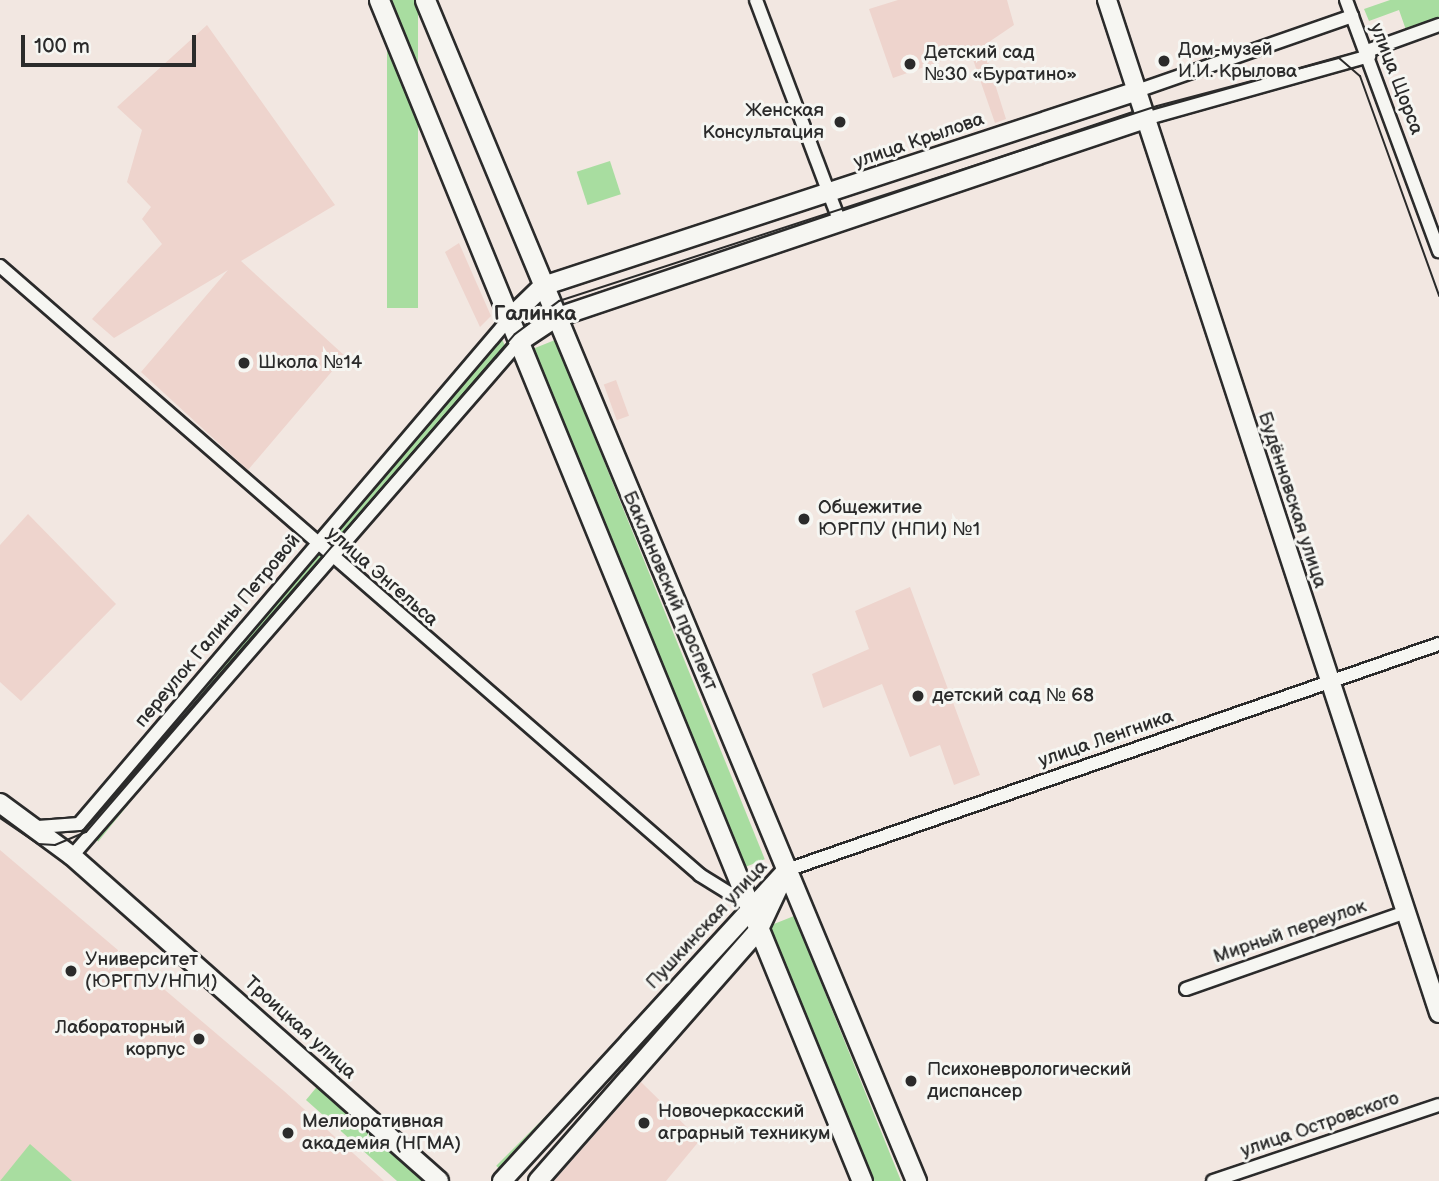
<!DOCTYPE html>
<meta charset="utf-8">
<style>
body{margin:0}
#map{position:relative;width:1439px;height:1181px;overflow:hidden;background:#f2e7e1;font-family:"Balsamiq Sans",sans-serif}
div>[style]{position:absolute}
.built>*{inset:0;background:#eed4cd;transform-origin:0 0}
.green>*{inset:0;background:#a8dda0;transform-origin:0 0}
.roads{filter:drop-shadow(2px 0 #2b2b2b) drop-shadow(-2px 0 #2b2b2b) drop-shadow(0 2px #2b2b2b) drop-shadow(0 -2px #2b2b2b)}
.street>*{height:12px;margin:-6px;padding:0 6px;transform-origin:6px;border-radius:6px;background:#f6f6f2}
.secondary>*{height:18px;margin:-9px;padding:0 9px;transform-origin:9px;border-radius:9px;background:#f6f6f2}
.primary>*{height:19px;margin:-9.5px;padding:0 9.5px;transform-origin:9.5px;border-radius:9.5px;background:#f6f6f2}
.tram>*{height:2px;margin:-1px;padding:0 1px;transform-origin:1px;border-radius:1px;background:#2b2b2b}
.dots>*{width:19px;height:19px;translate:-50% -50%;box-sizing:border-box;border:4px solid #f6f6f2;border-radius:50%}
span{translate:-50% -50%;white-space:nowrap;text-align:center;line-height:1.15;-webkit-text-stroke:6px #f6f6f2;paint-order:stroke}
.poi-label{font-size:19px;color:#2b2b2b}
.left{translate:0 -50%;text-align:left}
.right{translate:-100% -50%;text-align:right}
.street-label{font-size:19px;color:#2b2b2b}
.neighbourhood-label{font-size:21px;color:#2b2b2b;font-weight:700}
.scale{position:absolute;left:21px;top:35px;width:175px;height:32px;box-sizing:border-box;border:4px solid #2b2b2b;border-top:0;padding-left:9px;font-size:21px;line-height:24px;white-space:nowrap;color:#2b2b2b;-webkit-text-stroke:5px #f6f6f2;paint-order:stroke}
</style>
<div id="map">
<div class="built">
<i style="clip-path:polygon(898px 0,1007px 0,1014px 25px,983px 46px,1006px 119px,995px 123px,970px 51px,893px 78px,869px 9px)"></i>
<i style="clip-path:polygon(207px 25px,335px 205px,241px 261px,345px 356px,248px 470px,141px 372px,228px 270px,114px 338px,92px 319px,162px 244px,142px 219px,151px 207px,127px 182px,142px 130px,117px 107px)"></i>
<i style="clip-path:polygon(459px 243px,491px 316px,480px 327px,445px 252px)"></i>
<i style="left:616px;top:380px;width:38px;height:13px;rotate:70deg"></i>
<i style="clip-path:polygon(28px 514px,116px 604px,21px 701px,0 682px,0 545px)"></i>
<i style="clip-path:polygon(910px 587px,980px 775px,954px 785px,940px 745px,910px 757px,882px 684px,823px 708px,812px 674px,869px 649px,855px 611px)"></i>
<i style="clip-path:polygon(0 850px,284px 1091px,384px 1181px,0 1181px)"></i>
<i style="clip-path:polygon(641px 1082px,700px 1140px,666px 1181px,554px 1181px)"></i>
</div>
<div class="green">
<i style="left:387px;top:0;width:31px;height:308px"></i>
<i style="clip-path:polygon(1390px 0,1439px 0,1439px 18px,1406px 30px,1399px 10px,1369px 21px,1364px 9px)"></i>
<i style="left:610px;top:161px;width:35px;height:35px;rotate:72deg"></i>
<i style="clip-path:polygon(501px 337px,507px 350px,341px 545px,330px 535px)"></i>
<i style="left:555px;top:340px;width:560px;height:31px;rotate:68deg"></i>
<i style="left:316px;top:552px;width:13px;height:362px;rotate:39deg"></i>
<i style="left:794px;top:916px;width:287px;height:29px;rotate:68deg"></i>
<i style="left:743px;top:919px;width:14px;height:349px;rotate:45deg"></i>
<i style="clip-path:polygon(320px 1083px,435px 1181px,397px 1181px,306px 1100px)"></i>
<i style="clip-path:polygon(30px 1144px,72px 1181px,0 1181px)"></i>
</div>
<div class="roads">
<div class="street">
<i style="left:756px;top:0;width:237px;rotate:69.3deg"></i>
<i style="left:1346px;top:0;width:268px;rotate:69.7deg"></i>
<i style="left:1367px;top:51px;width:77px;rotate:-19.9deg"></i>
<i style="left:1137px;top:91px;width:228px;rotate:-19.2deg"></i>
<i style="left:1145px;top:119px;width:233px;rotate:-15.7deg"></i>
<i style="left:0;top:266px;width:928px;rotate:41.02deg"></i>
<i style="left:700px;top:875px;width:55px;rotate:31.7deg"></i>
<i style="left:38px;top:827px;width:41px;rotate:-4.2deg"></i>
<i style="left:79px;top:824px;width:663px;rotate:-49.59deg"></i>
<i style="left:72px;top:856px;width:681px;rotate:-48.99deg"></i>
<i style="left:787px;top:870px;width:690px;rotate:-19.12deg"></i>
<i style="left:1186px;top:989px;width:233px;rotate:-19.3deg"></i>
<i style="left:1213px;top:1181px;width:238px;rotate:-18.6deg"></i>
</div>
<div class="secondary">
<i style="left:1107px;top:0;width:1066px;rotate:71.85deg"></i>
<i style="left:509px;top:319px;width:47px;rotate:-44.1deg"></i>
<i style="left:543px;top:286px;width:625px;rotate:-18.17deg"></i>
<i style="left:519px;top:342px;width:43px;rotate:-33.7deg"></i>
<i style="left:555px;top:318px;width:623px;rotate:-18.64deg"></i>
<i style="left:0;top:803px;width:89px;rotate:36.4deg"></i>
<i style="left:72px;top:856px;width:490px;rotate:41.5deg"></i>
<i style="left:502px;top:1181px;width:422px;rotate:-47.5deg"></i>
<i style="left:538px;top:1181px;width:335px;rotate:-48.7deg"></i>
<i style="left:759px;top:929px;width:54px;rotate:-64.9deg"></i>
</div>
<div class="primary">
<i style="left:379px;top:0;width:1276px;rotate:67.76deg"></i>
<i style="left:425px;top:0;width:1279px;rotate:67.42deg"></i>
</div>
</div>
<div class="tram">
<i style="left:0;top:818px;width:46px;rotate:34.4deg"></i>
<i style="left:38px;top:844px;width:17px;rotate:3deg"></i>
<i style="left:55px;top:845px;width:34px;rotate:-23deg"></i>
<i style="left:86px;top:832px;width:657px;rotate:-49.26deg"></i>
<i style="left:515px;top:334px;width:55px;rotate:-36.9deg"></i>
<i style="left:559px;top:301px;width:629px;rotate:-18.06deg"></i>
<i style="left:1157px;top:106px;width:188px;rotate:-14.8deg"></i>
<i style="left:1339px;top:58px;width:28px;rotate:41deg"></i>
<i style="left:1360px;top:76px;width:234px;rotate:70.2deg"></i>
</div>
<div class="dots">
<i style="left:1164px;top:61px;background:#2b2b2b"></i>
<i style="left:910px;top:64px;background:#2b2b2b"></i>
<i style="left:840px;top:122px;background:#2b2b2b"></i>
<i style="left:244px;top:363px;background:#2b2b2b"></i>
<i style="left:804px;top:519px;background:#2b2b2b"></i>
<i style="left:918px;top:696px;background:#2b2b2b"></i>
<i style="left:71px;top:971px;background:#2b2b2b"></i>
<i style="left:199px;top:1039px;background:#2b2b2b"></i>
<i style="left:911px;top:1081px;background:#2b2b2b"></i>
<i style="left:644px;top:1123px;background:#2b2b2b"></i>
<i style="left:288px;top:1133px;background:#2b2b2b"></i>
</div>
<div class="poi-label">
<span class="left" style="left:1178px;top:61px">Дом-музей<br>И.И. Крылова</span>
<span class="left" style="left:924px;top:64px">Детский сад<br>№30 «Буратино»</span>
<span class="right" style="left:824px;top:122px">Женская<br>Консультация</span>
<span class="left" style="left:258px;top:363px">Школа №14</span>
<span class="left" style="left:818px;top:519px">Общежитие<br>ЮРГПУ (НПИ) №1</span>
<span class="left" style="left:932px;top:696px">детский сад № 68</span>
<span class="left" style="left:85px;top:971px">Университет<br>(ЮРГПУ/НПИ)</span>
<span class="right" style="left:185px;top:1039px">Лабораторный<br>корпус</span>
<span class="left" style="left:927px;top:1081px">Психоневрологический<br>диспансер</span>
<span class="left" style="left:658px;top:1123px">Новочеркасский<br>аграрный техникум</span>
<span class="left" style="left:302px;top:1133px">Мелиоративная<br>академия (НГМА)</span>
</div>
<div class="street-label">
<span style="left:1396px;top:79px;rotate:69deg">улица Щорса</span>
<span style="left:919px;top:141px;rotate:-19deg">улица Крылова</span>
<span style="left:1292px;top:500px;rotate:72deg">Будённовская улица</span>
<span style="left:382px;top:577px;rotate:41deg">улица Энгельса</span>
<span style="left:670px;top:591px;rotate:67deg">Баклановский проспект</span>
<span style="left:218px;top:631px;rotate:-50deg">переулок Галины Петровой</span>
<span style="left:1106px;top:739px;rotate:-19deg">улица Ленгника</span>
<span style="left:707px;top:925px;rotate:-47deg">Пушкинская улица</span>
<span style="left:1290px;top:932px;rotate:-19deg">Мирный переулок</span>
<span style="left:300px;top:1028px;rotate:42deg">Троицкая улица</span>
<span style="left:1320px;top:1125px;rotate:-19deg">улица Островского</span>
</div>
<div class="neighbourhood-label">
<span style="left:535px;top:314px">Галинка</span>
</div>
<div class="scale">100 m</div>
</div>
